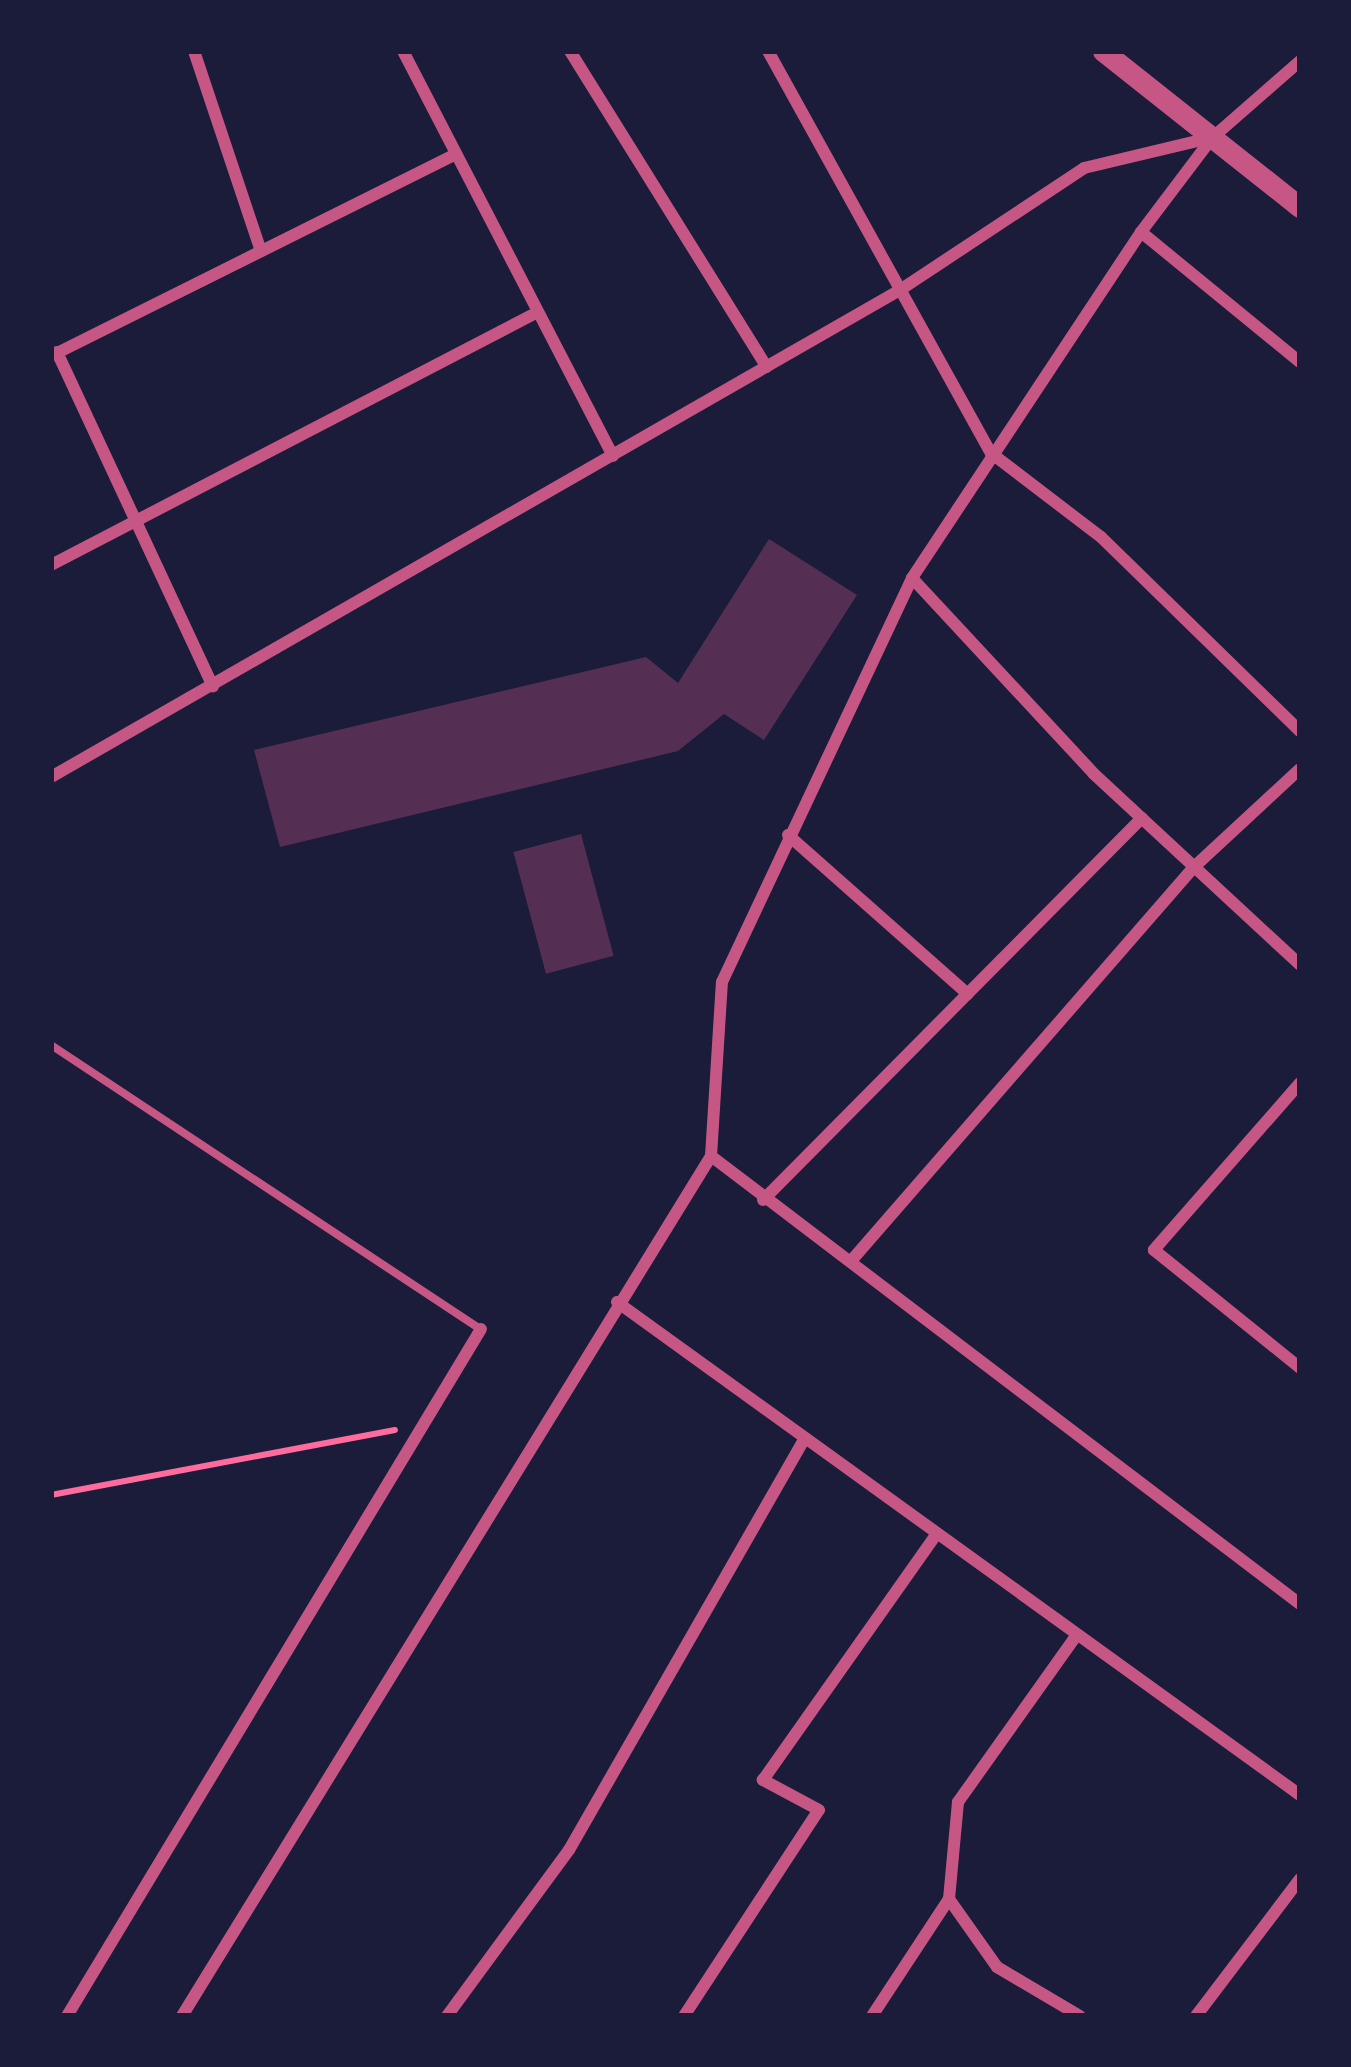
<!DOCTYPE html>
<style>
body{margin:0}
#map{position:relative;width:1351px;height:2067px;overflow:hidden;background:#1b1b3a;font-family:Signika,sans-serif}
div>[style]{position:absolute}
.building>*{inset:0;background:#542f53;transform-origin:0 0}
.path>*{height:6px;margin:-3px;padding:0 3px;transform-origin:3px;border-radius:3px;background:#ff6b9d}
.service>*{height:8px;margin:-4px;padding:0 4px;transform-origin:4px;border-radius:4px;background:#c65784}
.minor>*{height:12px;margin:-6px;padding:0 6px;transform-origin:6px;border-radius:6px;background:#c65784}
.tertiary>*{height:21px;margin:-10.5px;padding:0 10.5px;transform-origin:10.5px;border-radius:10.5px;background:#c65784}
span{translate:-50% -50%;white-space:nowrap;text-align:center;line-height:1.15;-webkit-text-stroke:12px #1b1b3a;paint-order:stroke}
.frame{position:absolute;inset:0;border:54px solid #1b1b3a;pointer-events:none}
</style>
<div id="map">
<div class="building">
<i style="clip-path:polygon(769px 539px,857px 595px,764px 740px,724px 714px,678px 751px,280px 847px,254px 750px,646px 657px,678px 683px)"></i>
<i style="left:581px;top:834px;width:126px;height:70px;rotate:75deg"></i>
</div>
<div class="path">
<i style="left:51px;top:1495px;width:350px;rotate:-10.7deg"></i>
</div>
<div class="service">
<i style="left:51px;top:1045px;width:514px;rotate:33.5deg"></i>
</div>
<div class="minor">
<i style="left:194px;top:51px;width:211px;rotate:71.5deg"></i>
<i style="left:403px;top:51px;width:456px;rotate:62.6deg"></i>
<i style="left:570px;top:51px;width:372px;rotate:58.1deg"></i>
<i style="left:768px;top:51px;width:460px;rotate:61deg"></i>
<i style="left:991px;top:453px;width:138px;rotate:37.4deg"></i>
<i style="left:1101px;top:537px;width:278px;rotate:44.3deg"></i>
<i style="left:1141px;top:232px;width:205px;rotate:39.3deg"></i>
<i style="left:57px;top:352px;width:369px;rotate:65deg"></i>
<i style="left:51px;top:356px;width:449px;rotate:-26.5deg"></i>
<i style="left:51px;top:565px;width:547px;rotate:-27.46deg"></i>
<i style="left:912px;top:578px;width:267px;rotate:47.1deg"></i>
<i style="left:1094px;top:774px;width:281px;rotate:42.8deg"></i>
<i style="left:51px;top:777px;width:979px;rotate:-29.84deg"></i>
<i style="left:900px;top:290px;width:221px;rotate:-33.5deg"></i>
<i style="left:1084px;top:168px;width:130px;rotate:-13.4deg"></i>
<i style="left:788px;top:835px;width:240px;rotate:41.5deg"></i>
<i style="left:1300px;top:1083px;width:222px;rotate:131.2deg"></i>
<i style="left:1154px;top:1250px;width:188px;rotate:38.9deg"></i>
<i style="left:711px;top:1156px;width:740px;rotate:37.26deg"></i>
<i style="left:763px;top:1200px;width:538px;rotate:-45.23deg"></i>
<i style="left:851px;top:1261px;width:522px;rotate:-48.96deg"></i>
<i style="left:1194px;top:867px;width:144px;rotate:-42.8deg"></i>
<i style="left:617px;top:1302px;width:842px;rotate:35.82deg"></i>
<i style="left:1076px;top:1636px;width:204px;rotate:125.4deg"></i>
<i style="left:958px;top:1802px;width:97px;rotate:95.3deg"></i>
<i style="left:949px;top:1899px;width:83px;rotate:54.8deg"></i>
<i style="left:997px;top:1967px;width:96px;rotate:30.6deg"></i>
<i style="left:67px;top:2016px;width:802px;rotate:-58.93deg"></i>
<i style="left:182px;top:2016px;width:1010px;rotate:-58.4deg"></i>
<i style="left:711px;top:1156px;width:174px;rotate:-86.4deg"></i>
<i style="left:722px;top:982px;width:446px;rotate:-64.8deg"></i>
<i style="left:912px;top:578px;width:415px;rotate:-56.5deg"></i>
<i style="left:1141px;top:232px;width:118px;rotate:-52.9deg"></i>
<i style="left:1212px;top:138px;width:117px;rotate:-41.2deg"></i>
<i style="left:447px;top:2016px;width:206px;rotate:-53.7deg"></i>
<i style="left:569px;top:1850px;width:473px;rotate:-60.2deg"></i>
<i style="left:684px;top:2016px;width:246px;rotate:-56.8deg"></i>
<i style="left:819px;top:1810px;width:64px;rotate:-151.8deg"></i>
<i style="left:763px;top:1780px;width:300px;rotate:-54.8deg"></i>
<i style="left:872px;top:2016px;width:140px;rotate:-56.7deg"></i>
<i style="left:1196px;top:2016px;width:172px;rotate:-52.8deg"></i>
</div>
<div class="tertiary">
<i style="left:1103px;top:51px;width:251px;rotate:38.4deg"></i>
</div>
<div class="frame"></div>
</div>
